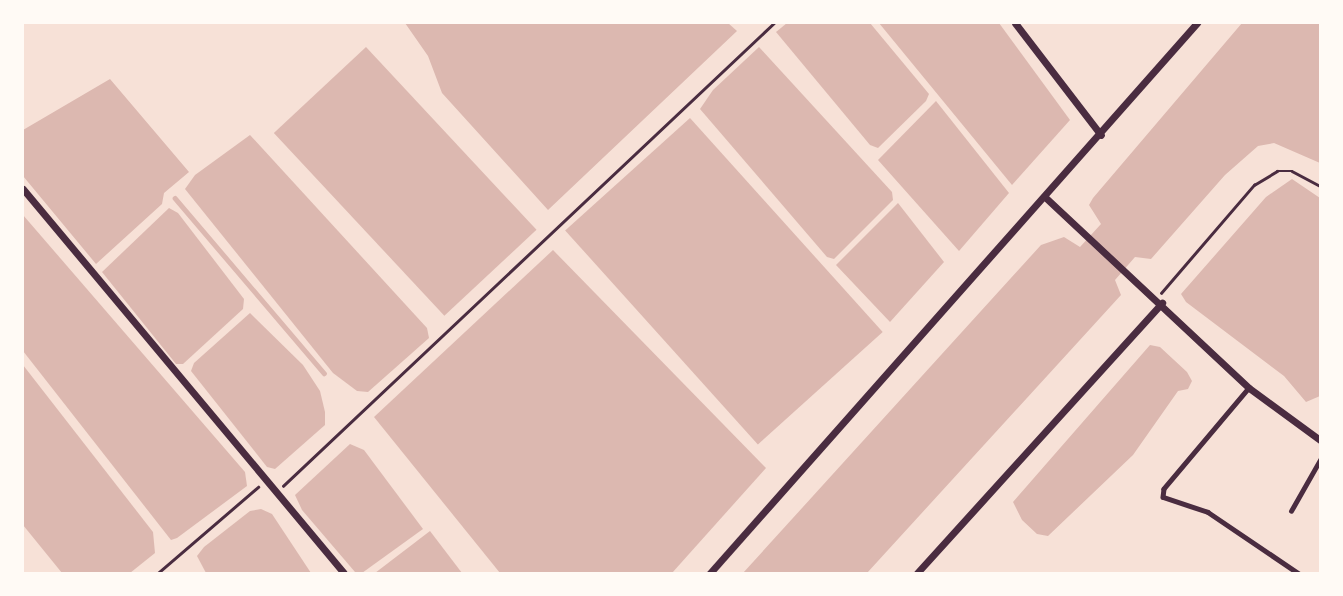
<!DOCTYPE html>
<style>
body{margin:0}
#map{position:relative;width:1343px;height:596px;overflow:hidden;background:#f7e1d7;font-family:"Nunito Sans",sans-serif}
div>[style]{position:absolute}
.water>*{inset:0;background:#dcb8b0;transform-origin:0 0}
.stream>*{height:4.5px;margin:-2.25px;padding:0 2.25px;transform-origin:2.25px;border-radius:2.25px;background:#dcb8b0}
.path>*{height:2.5px;margin:-1.25px;padding:0 1.25px;transform-origin:1.25px;border-radius:1.25px;background:#4a2c40}
.service>*{height:4.5px;margin:-2.25px;padding:0 2.25px;transform-origin:2.25px;border-radius:2.25px;background:#4a2c40}
.minor>*{height:7px;margin:-3.5px;padding:0 3.5px;transform-origin:3.5px;border-radius:3.5px;background:#4a2c40}
span{translate:-50% -50%;white-space:nowrap;text-align:center;line-height:1.15;-webkit-text-stroke:5px #fffaf5;paint-order:stroke}
.frame{position:absolute;inset:0;border:24px solid #fffaf5;pointer-events:none}
</style>
<div id="map">
<div class="water">
<i style="clip-path:polygon(405px 23px,728px 23px,737px 31px,548px 210px,442px 93px,428px 56px)"></i>
<i style="clip-path:polygon(787px 23px,870px 23px,929px 94px,926px 101px,878px 148px,870px 145px,776px 32px)"></i>
<i style="clip-path:polygon(879px 23px,999px 23px,1070px 120px,1012px 185px)"></i>
<i style="clip-path:polygon(1242px 23px,1320px 23px,1320px 163px,1274px 143px,1258px 146px,1225px 175px,1151px 259px,1135px 257px,1115px 280px,1121px 295px,867px 573px,743px 573px,1041px 245px,1064px 237px,1080px 247px,1101px 224px,1089px 205px,1093px 198px)"></i>
<i style="left:366px;top:47px;width:250px;height:126px;rotate:47deg"></i>
<i style="clip-path:polygon(759px 47px,892px 192px,893px 200px,834px 259px,827px 257px,700px 109px,713px 90px)"></i>
<i style="clip-path:polygon(110px 79px,189px 172px,164px 193px,162px 204px,96px 264px,23px 176px,23px 130px)"></i>
<i style="clip-path:polygon(936px 101px,1009px 193px,959px 251px,878px 160px)"></i>
<i style="left:690px;top:118px;width:288px;height:168px;rotate:48deg"></i>
<i style="clip-path:polygon(250px 135px,427px 328px,429px 338px,368px 392px,357px 391px,333px 373px,185px 189px,195px 175px)"></i>
<i style="clip-path:polygon(1292px 179px,1320px 198px,1320px 396px,1306px 402px,1284px 376px,1186px 302px,1181px 294px,1266px 197px)"></i>
<i style="clip-path:polygon(898px 203px,944px 262px,890px 322px,836px 265px)"></i>
<i style="clip-path:polygon(169px 208px,178px 213px,244px 299px,243px 309px,183px 364px,176px 364px,102px 272px)"></i>
<i style="clip-path:polygon(23px 215px,245px 472px,247px 486px,177px 538px,171px 540px,23px 351px)"></i>
<i style="clip-path:polygon(553px 250px,766px 468px,672px 573px,500px 573px,374px 417px)"></i>
<i style="clip-path:polygon(250px 313px,303px 365px,320px 391px,325px 412px,325px 425px,275px 469px,267px 467px,191px 371px,194px 363px)"></i>
<i style="clip-path:polygon(1150px 345px,1160px 347px,1187px 372px,1192px 381px,1188px 389px,1178px 391px,1133px 455px,1048px 536px,1037px 534px,1022px 520px,1013px 502px)"></i>
<i style="clip-path:polygon(23px 365px,153px 532px,155px 553px,130px 573px,62px 573px,23px 525px)"></i>
<i style="clip-path:polygon(350px 444px,364px 450px,423px 529px,362px 573px,355px 572px,302px 510px,295px 495px)"></i>
<i style="clip-path:polygon(261px 509px,272px 514px,311px 573px,206px 573px,197px 556px,204px 547px,250px 511px)"></i>
<i style="clip-path:polygon(430px 531px,462px 573px,375px 573px)"></i>
</div>
<div class="stream">
<i style="left:175px;top:198px;width:230px;rotate:49.6deg"></i>
</div>
<div class="path">
<i style="left:1161px;top:293px;width:143px;rotate:-49.3deg"></i>
<i style="left:1254px;top:185px;width:27px;rotate:-31deg"></i>
<i style="left:1277px;top:171px;width:15px"></i>
<i style="left:1292px;top:171px;width:32px;rotate:28deg"></i>
<i style="left:283px;top:486px;width:675px;rotate:-43.32deg"></i>
<i style="left:158px;top:573px;width:132px;rotate:-40.7deg"></i>
</div>
<div class="service">
<i style="left:1249px;top:388px;width:132px;rotate:130.1deg"></i>
<i style="left:1164px;top:489px;width:8px;rotate:97deg"></i>
<i style="left:1163px;top:497px;width:47px;rotate:18.4deg"></i>
<i style="left:1208px;top:512px;width:109px;rotate:34.1deg"></i>
<i style="left:1291px;top:511px;width:59px;rotate:-60.4deg"></i>
</div>
<div class="minor">
<i style="left:1015px;top:23px;width:141px;rotate:52.5deg"></i>
<i style="left:23px;top:189px;width:500px;rotate:50.11deg"></i>
<i style="left:1046px;top:198px;width:278px;rotate:43.1deg"></i>
<i style="left:1249px;top:388px;width:88px;rotate:36.2deg"></i>
<i style="left:710px;top:573px;width:735px;rotate:-48.48deg"></i>
<i style="left:917px;top:573px;width:365px;rotate:-47.8deg"></i>
</div>
<div class="frame"></div>
</div>
